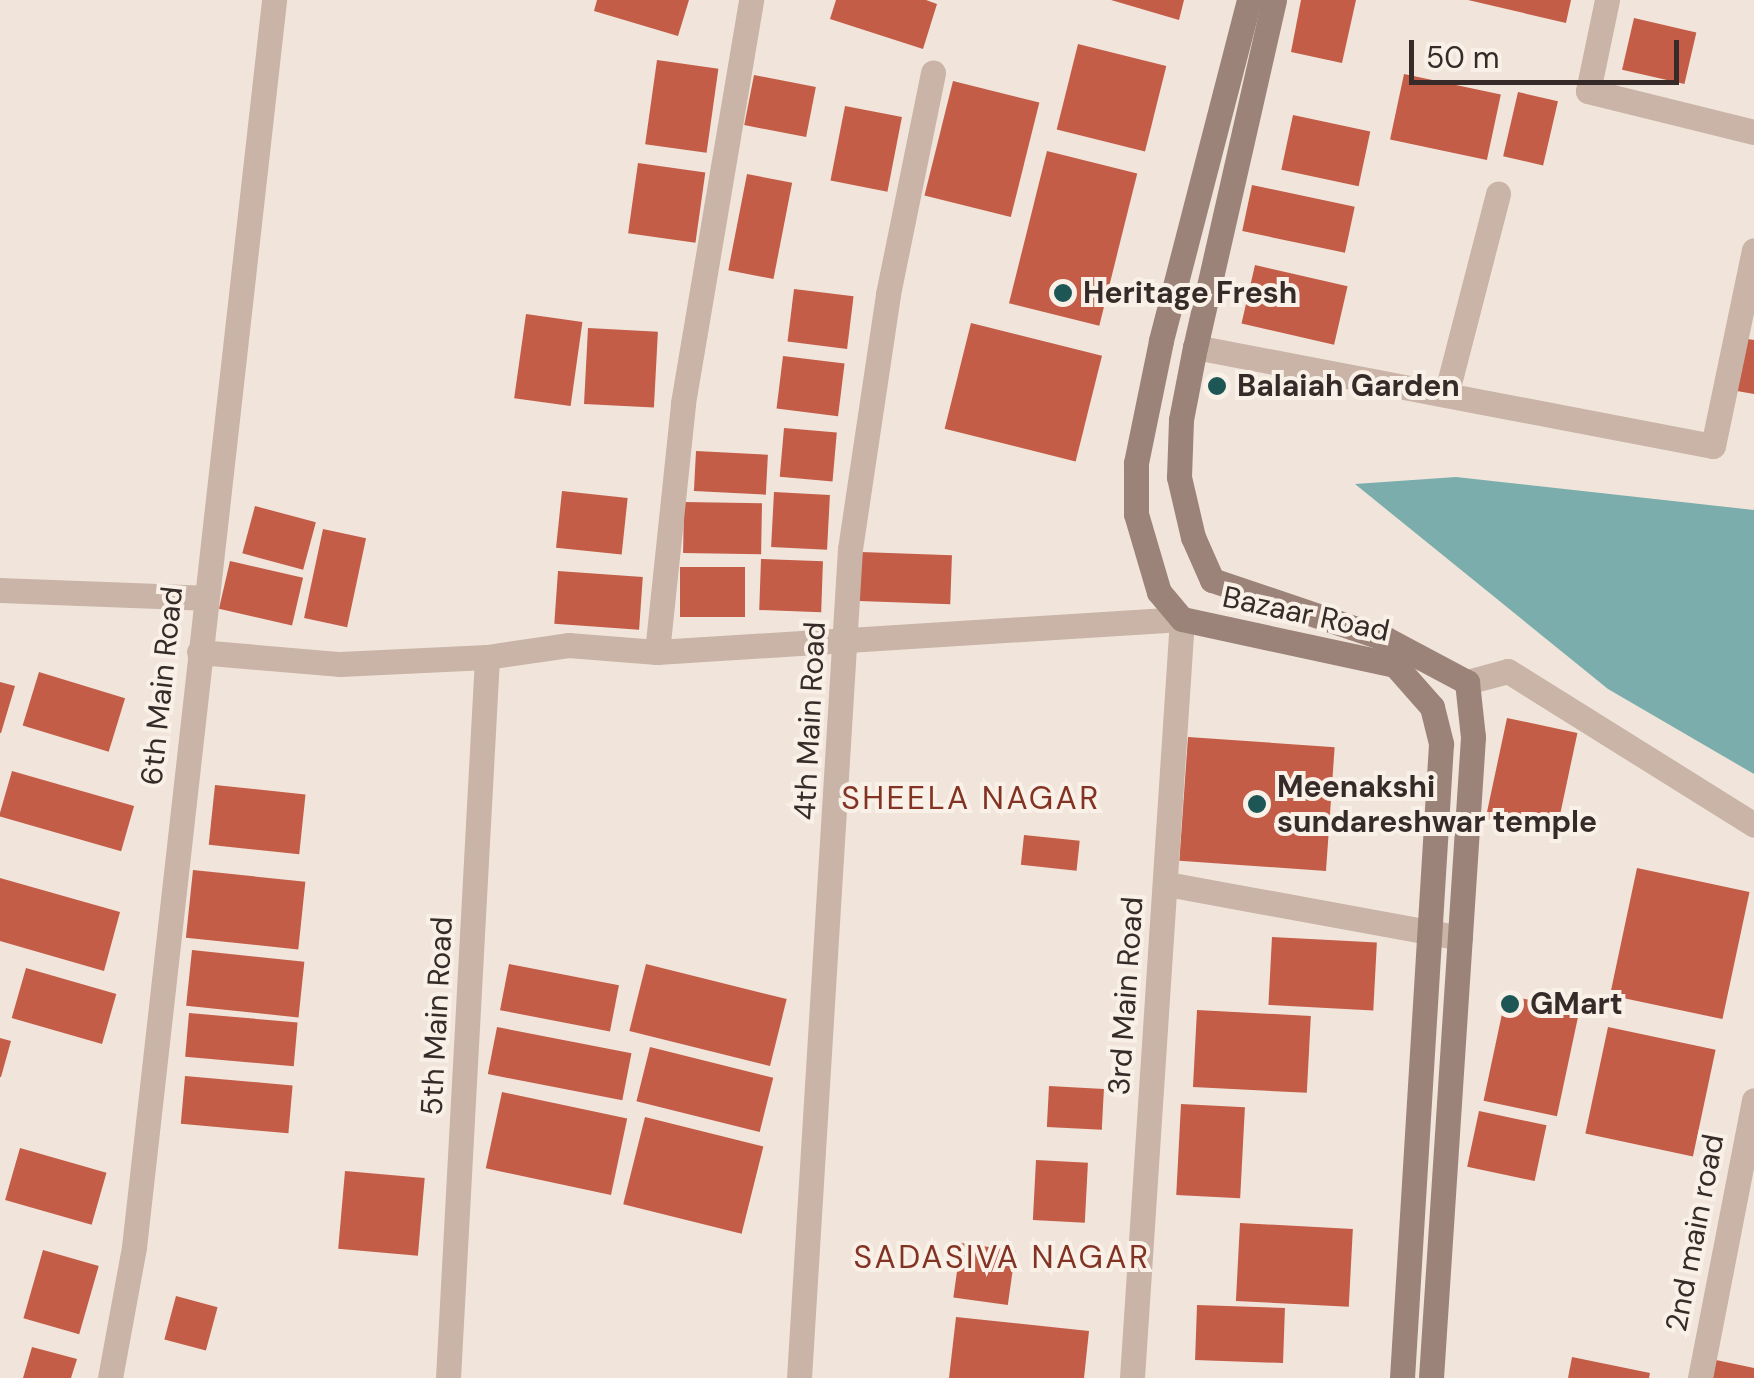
<!DOCTYPE html>
<style>
body{margin:0}
#map{position:relative;width:1754px;height:1378px;overflow:hidden;background:#f1e5db;font-family:"DM Sans",sans-serif}
div>[style]{position:absolute}
.water>*{inset:0;background:#7badac}
.building>*{inset:0;background:#c35d47;transform-origin:0 0}
.minor>*{height:25px;margin:-12.5px;padding:0 12.5px;transform-origin:12.5px;border-radius:12.5px;background:#c9b4a7}
.secondary>*{height:25px;margin:-12.5px;padding:0 12.5px;transform-origin:12.5px;border-radius:12.5px;background:#9c8379}
.dots>*{width:28px;height:28px;translate:-50% -50%;box-sizing:border-box;border:5px solid #f9f0e7;border-radius:50%}
span{translate:-50% -50%;white-space:nowrap;text-align:center;line-height:1.15;-webkit-text-stroke:8px #f9f0e7;paint-order:stroke}
.poi-label{font-size:30px;color:#362b28;font-weight:700}
.left{translate:0 -50%;text-align:left}
.street-label{font-size:30px;color:#362b28}
.neighbourhood-label{font-size:32px;color:#833323;letter-spacing:2.5px}
.scale{position:absolute;left:1409px;top:40px;width:270px;height:45px;box-sizing:border-box;border:5px solid #362b28;border-top:0;padding-left:12px;font-size:30px;line-height:35px;white-space:nowrap;color:#362b28;-webkit-text-stroke:8px #f9f0e7;paint-order:stroke}
</style>
<div id="map">
<div class="water">
<i style="clip-path:polygon(1456px 477px,1754px 510px,1754px 774px,1608px 689px,1355px 484px)"></i>
</div>
<div class="building">
<i style="clip-path:polygon(597px 0,689px 0,678px 36px,594px 11px)"></i>
<i style="clip-path:polygon(836px 0,926px 0,937px 4px,923px 49px,830px 19px)"></i>
<i style="clip-path:polygon(1111px 0,1184px 0,1179px 20px)"></i>
<i style="clip-path:polygon(1301px 0,1356px 0,1342px 63px,1291px 52px)"></i>
<i style="clip-path:polygon(1468px 0,1571px 0,1566px 23px)"></i>
<i style="left:1634px;top:18px;width:64px;height:53px;rotate:13deg"></i>
<i style="left:1078px;top:44px;width:91px;height:88px;rotate:14deg"></i>
<i style="left:657px;top:60px;width:62px;height:85px;rotate:8deg"></i>
<i style="left:1404px;top:74px;width:99px;height:67px;rotate:12deg"></i>
<i style="left:754px;top:75px;width:63px;height:51px;rotate:11deg"></i>
<i style="left:953px;top:81px;width:89px;height:118px;rotate:14deg"></i>
<i style="left:1518px;top:92px;width:41px;height:66px;rotate:13deg"></i>
<i style="left:845px;top:106px;width:58px;height:76px;rotate:11deg"></i>
<i style="left:1293px;top:115px;width:79px;height:56px;rotate:12deg"></i>
<i style="left:1047px;top:151px;width:93px;height:157px;rotate:14deg"></i>
<i style="left:638px;top:163px;width:68px;height:71px;rotate:8deg"></i>
<i style="left:747px;top:174px;width:46px;height:98px;rotate:11deg"></i>
<i style="left:1252px;top:185px;width:105px;height:47px;rotate:12deg"></i>
<i style="left:1255px;top:265px;width:95px;height:60px;rotate:13deg"></i>
<i style="left:794px;top:289px;width:60px;height:53px;rotate:7deg"></i>
<i style="left:526px;top:314px;width:57px;height:85px;rotate:8deg"></i>
<i style="left:971px;top:323px;width:135px;height:109px;rotate:14deg"></i>
<i style="left:588px;top:328px;width:70px;height:76px;rotate:3deg"></i>
<i style="clip-path:polygon(1748px 339px,1754px 340px,1754px 394px,1737px 391px)"></i>
<i style="left:783px;top:356px;width:62px;height:53px;rotate:7deg"></i>
<i style="left:784px;top:428px;width:53px;height:49px;rotate:5deg"></i>
<i style="left:696px;top:451px;width:72px;height:40px;rotate:3deg"></i>
<i style="left:562px;top:491px;width:66px;height:57px;rotate:6deg"></i>
<i style="left:774px;top:492px;width:56px;height:55px;rotate:3deg"></i>
<i style="left:684px;top:502px;width:78px;height:51px;rotate:1deg"></i>
<i style="left:255px;top:506px;width:63px;height:49px;rotate:15deg"></i>
<i style="left:323px;top:529px;width:44px;height:91px;rotate:12deg"></i>
<i style="left:861px;top:552px;width:91px;height:49px;rotate:2deg"></i>
<i style="left:761px;top:559px;width:62px;height:51px;rotate:2deg"></i>
<i style="left:230px;top:561px;width:75px;height:49px;rotate:13deg"></i>
<i style="left:680px;top:567px;width:65px;height:50px"></i>
<i style="left:558px;top:571px;width:85px;height:53px;rotate:4deg"></i>
<i style="left:39px;top:672px;width:90px;height:56px;rotate:17deg"></i>
<i style="clip-path:polygon(0 682px,15px 686px,1px 733px,0 733px)"></i>
<i style="left:1507px;top:718px;width:72px;height:103px;rotate:12deg"></i>
<i style="left:1188px;top:737px;width:147px;height:124px;rotate:4deg"></i>
<i style="left:12px;top:771px;width:127px;height:47px;rotate:16deg"></i>
<i style="left:215px;top:785px;width:91px;height:60px;rotate:6deg"></i>
<i style="left:1024px;top:835px;width:56px;height:30px;rotate:6deg"></i>
<i style="left:1637px;top:868px;width:115px;height:130px;rotate:12deg"></i>
<i style="left:193px;top:870px;width:113px;height:68px;rotate:6deg"></i>
<i style="clip-path:polygon(0 878px,120px 912px,104px 971px,0 941px)"></i>
<i style="left:1272px;top:937px;width:105px;height:68px;rotate:3deg"></i>
<i style="left:192px;top:950px;width:113px;height:56px;rotate:6deg"></i>
<i style="left:509px;top:964px;width:112px;height:47px;rotate:11deg"></i>
<i style="left:646px;top:964px;width:145px;height:69px;rotate:14deg"></i>
<i style="left:26px;top:968px;width:94px;height:52px;rotate:16deg"></i>
<i style="left:1506px;top:995px;width:75px;height:108px;rotate:12deg"></i>
<i style="left:1197px;top:1010px;width:114px;height:77px;rotate:3deg"></i>
<i style="left:189px;top:1013px;width:109px;height:44px;rotate:5deg"></i>
<i style="left:497px;top:1027px;width:137px;height:48px;rotate:11deg"></i>
<i style="left:1608px;top:1027px;width:110px;height:109px;rotate:12deg"></i>
<i style="clip-path:polygon(0 1038px,11px 1041px,1px 1077px,0 1077px)"></i>
<i style="left:650px;top:1047px;width:127px;height:56px;rotate:14deg"></i>
<i style="left:185px;top:1076px;width:108px;height:48px;rotate:5deg"></i>
<i style="left:1049px;top:1086px;width:55px;height:41px;rotate:3deg"></i>
<i style="left:502px;top:1092px;width:128px;height:78px;rotate:12deg"></i>
<i style="left:1181px;top:1104px;width:64px;height:91px;rotate:3deg"></i>
<i style="left:1479px;top:1111px;width:69px;height:57px;rotate:12deg"></i>
<i style="left:645px;top:1117px;width:122px;height:90px;rotate:14deg"></i>
<i style="left:20px;top:1148px;width:90px;height:54px;rotate:16deg"></i>
<i style="left:1036px;top:1160px;width:52px;height:60px;rotate:3deg"></i>
<i style="left:345px;top:1171px;width:80px;height:78px;rotate:5deg"></i>
<i style="left:1240px;top:1223px;width:113px;height:78px;rotate:3deg"></i>
<i style="left:961px;top:1243px;width:55px;height:55px;rotate:8deg"></i>
<i style="left:43px;top:1250px;width:58px;height:71px;rotate:16deg"></i>
<i style="left:176px;top:1296px;width:43px;height:45px;rotate:15deg"></i>
<i style="left:1197px;top:1305px;width:88px;height:55px;rotate:2deg"></i>
<i style="clip-path:polygon(956px 1317px,1089px 1331px,1084px 1378px,949px 1378px)"></i>
<i style="clip-path:polygon(32px 1347px,77px 1359px,71px 1378px,23px 1378px)"></i>
<i style="clip-path:polygon(1572px 1357px,1650px 1373px,1649px 1378px,1568px 1378px)"></i>
<i style="clip-path:polygon(1716px 1360px,1754px 1368px,1754px 1378px,1712px 1378px)"></i>
</div>
<div class="minor">
<i style="left:1607px;top:0;width:93px;rotate:101.8deg"></i>
<i style="left:1588px;top:91px;width:171px;rotate:13.9deg"></i>
<i style="left:1195px;top:347px;width:527px;rotate:10.82deg"></i>
<i style="left:1713px;top:446px;width:200px;rotate:-78.2deg"></i>
<i style="left:1446px;top:395px;width:208px;rotate:-75.5deg"></i>
<i style="left:0;top:590px;width:204px;rotate:2.2deg"></i>
<i style="left:199px;top:652px;width:142px;rotate:4.9deg"></i>
<i style="left:340px;top:664px;width:147px;rotate:-2.7deg"></i>
<i style="left:487px;top:657px;width:82px;rotate:-8.4deg"></i>
<i style="left:568px;top:645px;width:89px;rotate:4.5deg"></i>
<i style="left:657px;top:652px;width:526px;rotate:-3.6deg"></i>
<i style="left:1182px;top:619px;width:761px;rotate:93.77deg"></i>
<i style="left:657px;top:652px;width:250px;rotate:-84deg"></i>
<i style="left:683px;top:403px;width:409px;rotate:-80.4deg"></i>
<i style="left:1467px;top:682px;width:42px;rotate:-15deg"></i>
<i style="left:1508px;top:671px;width:290px;rotate:32deg"></i>
<i style="left:1167px;top:884px;width:298px;rotate:10.4deg"></i>
<i style="left:110px;top:1378px;width:133px;rotate:-79.6deg"></i>
<i style="left:134px;top:1247px;width:1255px;rotate:-83.59deg"></i>
<i style="left:448px;top:1378px;width:722px;rotate:-86.9deg"></i>
<i style="left:799px;top:1378px;width:831px;rotate:-86.48deg"></i>
<i style="left:850px;top:549px;width:258px;rotate:-81.5deg"></i>
<i style="left:888px;top:294px;width:226px;rotate:-78.5deg"></i>
<i style="left:1700px;top:1378px;width:283px;rotate:-79deg"></i>
</div>
<div class="secondary">
<i style="left:1249px;top:0;width:352px;rotate:104.5deg"></i>
<i style="left:1161px;top:341px;width:125px;rotate:101.6deg"></i>
<i style="left:1136px;top:463px;width:51px;rotate:90deg"></i>
<i style="left:1136px;top:514px;width:81px;rotate:73.6deg"></i>
<i style="left:1159px;top:592px;width:35px;rotate:50deg"></i>
<i style="left:1182px;top:619px;width:218px;rotate:12.2deg"></i>
<i style="left:1395px;top:665px;width:56px;rotate:48.6deg"></i>
<i style="left:1432px;top:707px;width:38px;rotate:76deg"></i>
<i style="left:1441px;top:744px;width:635px;rotate:93.52deg"></i>
<i style="left:1274px;top:0;width:356px;rotate:102.8deg"></i>
<i style="left:1195px;top:347px;width:74px;rotate:100.9deg"></i>
<i style="left:1181px;top:420px;width:57px;rotate:92deg"></i>
<i style="left:1179px;top:477px;width:62px;rotate:76.9deg"></i>
<i style="left:1193px;top:537px;width:47px;rotate:66.2deg"></i>
<i style="left:1212px;top:580px;width:184px;rotate:18.7deg"></i>
<i style="left:1386px;top:639px;width:92px;rotate:28deg"></i>
<i style="left:1467px;top:682px;width:55px;rotate:83.8deg"></i>
<i style="left:1473px;top:737px;width:642px;rotate:93.75deg"></i>
</div>
<div class="dots">
<i style="left:1063px;top:293px;background:#1e5656"></i>
<i style="left:1217px;top:386px;background:#1e5656"></i>
<i style="left:1257px;top:804px;background:#1e5656"></i>
<i style="left:1510px;top:1004px;background:#1e5656"></i>
</div>
<div class="poi-label">
<span class="left" style="left:1083px;top:293px">Heritage Fresh</span>
<span class="left" style="left:1237px;top:386px">Balaiah Garden</span>
<span class="left" style="left:1277px;top:804px">Meenakshi<br>sundareshwar temple</span>
<span class="left" style="left:1530px;top:1004px">GMart</span>
</div>
<div class="street-label">
<span style="left:1306px;top:614px;rotate:12deg">Bazaar Road</span>
<span style="left:162px;top:686px;rotate:-84deg">6th Main Road</span>
<span style="left:810px;top:721px;rotate:-87deg">4th Main Road</span>
<span style="left:1126px;top:996px;rotate:-86deg">3rd Main Road</span>
<span style="left:437px;top:1016px;rotate:-87deg">5th Main Road</span>
<span style="left:1695px;top:1233px;rotate:-79deg">2nd main road</span>
</div>
<div class="neighbourhood-label">
<span style="left:971px;top:798px">SHEELA NAGAR</span>
<span style="left:1002px;top:1257px">SADASIVA NAGAR</span>
</div>
<div class="scale">50 m</div>
</div>
